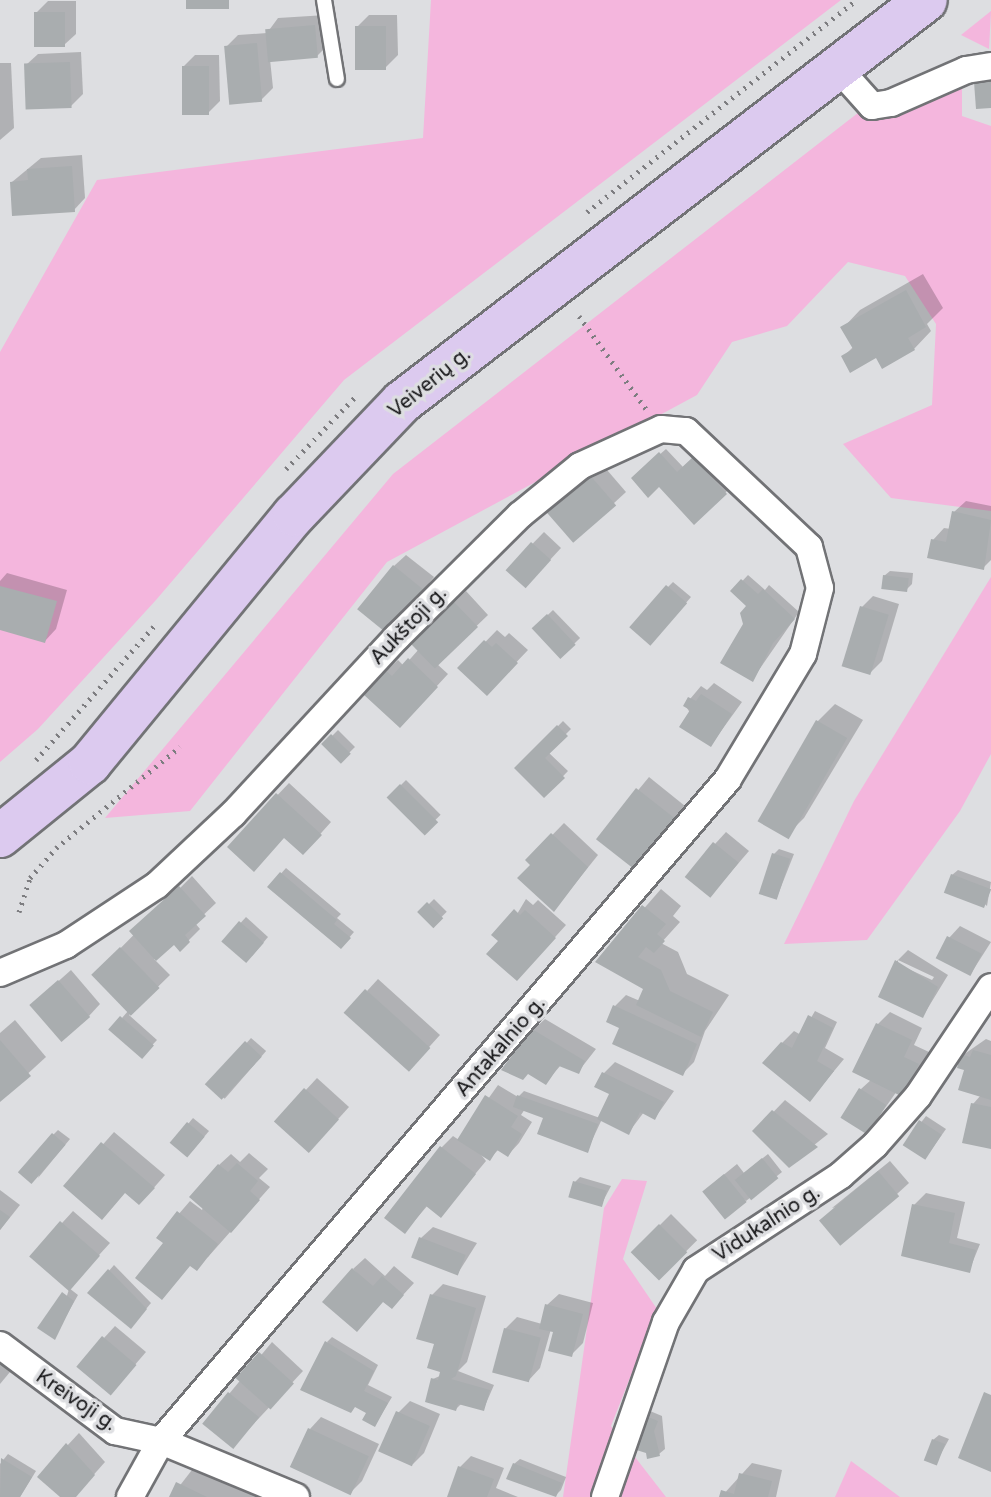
<!DOCTYPE html>
<meta charset="utf-8">
<style>
body{margin:0}
#map{position:relative;width:991px;height:1497px;overflow:hidden;background:#dddee1;font-family:"Varela Round",sans-serif}
div>[style]{position:absolute}
.green>*{inset:0;background:#f4b6dd}
.shadow>*{inset:0;background:#0003;transform-origin:0 0}
.building>*{inset:0;background:#a9adaf;transform-origin:0 0}
.path>*{height:5px;margin-top:-2.5px;transform-origin:0;background:repeating-linear-gradient(90deg,#7d7d80 0 2px,transparent 0 8px)}
.roads{filter:drop-shadow(2px 0 #727376) drop-shadow(-2px 0 #727376) drop-shadow(0 2px #727376) drop-shadow(0 -2px #727376)}
.service>*{height:14px;margin:-7px;padding:0 7px;transform-origin:7px;border-radius:7px;background:#fff}
.minor>*{height:26px;margin:-13px;padding:0 13px;transform-origin:13px;border-radius:13px;background:#fff}
.primary>*{height:42px;margin:-21px;padding:0 21px;transform-origin:21px;border-radius:21px;background:#dccaef}
span{translate:-50% -50%;white-space:nowrap;text-align:center;line-height:1.15;-webkit-text-stroke:7px #dddee1;paint-order:stroke}
.street-label{font-size:20px;color:#171719}
</style>
<div id="map">
<div class="green">
<i style="clip-path:polygon(431px 0,841px 0,344px 380px,156px 600px,38px 729px,0 762px,0 352px,97px 180px,423px 138px)"></i>
<i style="clip-path:polygon(991px 11px,989px 49px,961px 35px)"></i>
<i style="clip-path:polygon(962px 80px,962px 116px,991px 126px,991px 511px,891px 498px,843px 444px,932px 405px,936px 324px,905px 276px,848px 262px,787px 326px,732px 342px,697px 395px,387px 562px,190px 811px,105px 818px,393px 474px,863px 109px)"></i>
<i style="clip-path:polygon(991px 577px,991px 754px,960px 811px,867px 940px,784px 944px,854px 801px)"></i>
<i style="clip-path:polygon(622px 1179px,647px 1181px,623px 1259px,657px 1309px,611px 1426px,666px 1497px,563px 1497px,604px 1208px)"></i>
<i style="clip-path:polygon(851px 1461px,900px 1497px,835px 1497px)"></i>
</div>
<div class="shadow">
<i style="clip-path:polygon(48px 1px,76px 1px,76px 34px,64px 45px,36px 13px)"></i>
<i style="clip-path:polygon(326px 15px,329px 44px,317px 56px,270px 59px,273px 88px,261px 100px,226px 47px,238px 35px,267px 33px,278px 18px)"></i>
<i style="clip-path:polygon(369px 15px,397px 15px,398px 55px,386px 67px,357px 27px)"></i>
<i style="clip-path:polygon(81px 52px,83px 94px,71px 106px,26px 65px,38px 54px)"></i>
<i style="clip-path:polygon(195px 55px,219px 55px,220px 101px,208px 113px,184px 66px)"></i>
<i style="clip-path:polygon(0 63px,11px 63px,14px 128px,0 140px)"></i>
<i style="clip-path:polygon(82px 155px,85px 198px,74px 210px,12px 182px,41px 158px)"></i>
<i style="clip-path:polygon(923px 274px,943px 308px,927px 324px,931px 331px,914px 349px,843px 357px,854px 346px,843px 328px,860px 310px)"></i>
<i style="clip-path:polygon(705px 447px,737px 481px,725px 493px,633px 478px,666px 449px,683px 467px)"></i>
<i style="clip-path:polygon(601px 463px,626px 492px,574px 540px,559px 499px)"></i>
<i style="clip-path:polygon(966px 501px,991px 506px,991px 560px,983px 568px,933px 540px,944px 528px,951px 529px,954px 512px)"></i>
<i style="clip-path:polygon(544px 532px,561px 548px,537px 574px,508px 569px)"></i>
<i style="clip-path:polygon(406px 555px,434px 577px,400px 619px,394px 566px)"></i>
<i style="clip-path:polygon(890px 571px,913px 573px,912px 584px,907px 589px,884px 576px)"></i>
<i style="clip-path:polygon(7px 573px,67px 590px,56px 629px,45px 641px,0 628px,0 581px)"></i>
<i style="clip-path:polygon(748px 575px,765px 590px,769px 585px,799px 612px,752px 680px,749px 606px,733px 591px)"></i>
<i style="clip-path:polygon(673px 582px,691px 597px,656px 638px,668px 587px)"></i>
<i style="clip-path:polygon(466px 591px,488px 615px,437px 664px,448px 674px,411px 714px,386px 671px,398px 660px,404px 666px,419px 649px,413px 643px)"></i>
<i style="clip-path:polygon(873px 596px,899px 604px,882px 661px,871px 672px,862px 607px)"></i>
<i style="left:553px;top:610px;width:39px;height:25px;rotate:46deg"></i>
<i style="clip-path:polygon(497px 630px,505px 637px,509px 633px,528px 650px,487px 693px,460px 668px)"></i>
<i style="clip-path:polygon(714px 683px,742px 702px,711px 745px,685px 705px,701px 686px,707px 690px)"></i>
<i style="clip-path:polygon(835px 704px,863px 720px,804px 818px,787px 835px,818px 721px)"></i>
<i style="clip-path:polygon(563px 721px,571px 729px,548px 752px,568px 771px,544px 796px,517px 768px)"></i>
<i style="left:338px;top:730px;width:24px;height:20px;rotate:45deg"></i>
<i style="clip-path:polygon(649px 777px,685px 806px,646px 856px,598px 839px)"></i>
<i style="left:406px;top:780px;width:49px;height:24px;rotate:45deg"></i>
<i style="clip-path:polygon(289px 783px,331px 822px,314px 841px,285px 836px,229px 846px)"></i>
<i style="clip-path:polygon(564px 823px,598px 855px,554px 910px,528px 860px)"></i>
<i style="clip-path:polygon(726px 832px,749px 851px,711px 895px,715px 844px)"></i>
<i style="clip-path:polygon(779px 849px,794px 854px,777px 897px,774px 854px)"></i>
<i style="clip-path:polygon(286px 868px,341px 914px,337px 918px,354px 932px,341px 947px,270px 886px)"></i>
<i style="clip-path:polygon(958px 870px,991px 882px,987px 906px,952px 875px)"></i>
<i style="clip-path:polygon(192px 876px,216px 903px,195px 923px,200px 929px,180px 949px,174px 942px,154px 959px,170px 975px,129px 1015px,157px 1040px,141px 1057px,122px 1018px,128px 1011px,94px 975px)"></i>
<i style="clip-path:polygon(661px 889px,681px 906px,673px 916px,680px 922px,661px 943px,678px 952px,687px 974px,729px 995px,705px 1031px,694px 1062px,682px 1074px,622px 1027px,615px 1006px,626px 995px,640px 1001px,646px 988px,598px 961px)"></i>
<i style="left:434px;top:899px;width:18px;height:19px;rotate:45deg"></i>
<i style="clip-path:polygon(526px 899px,533px 905px,538px 900px,566px 925px,528px 967px,501px 941px)"></i>
<i style="clip-path:polygon(246px 917px,268px 937px,252px 956px,224px 941px)"></i>
<i style="clip-path:polygon(960px 926px,991px 942px,970px 975px,949px 938px)"></i>
<i style="clip-path:polygon(evenodd,908px 950px,948px 975px,923px 1016px,896px 962px,908px 950px,898px 960px,934px 977px,932px 980px,898px 964px,898px 960px)"></i>
<i style="clip-path:polygon(71px 970px,100px 1004px,89px 1016px,44px 994px)"></i>
<i style="clip-path:polygon(378px 979px,440px 1035px,420px 1057px,367px 991px)"></i>
<i style="clip-path:polygon(815px 1011px,837px 1022px,825px 1048px,844px 1059px,810px 1100px,782px 1043px,794px 1031px,801px 1035px)"></i>
<i style="clip-path:polygon(890px 1012px,922px 1028px,914px 1045px,929px 1052px,915px 1083px,903px 1094px,897px 1091px,868px 1132px,861px 1089px,872px 1079px,855px 1071px,878px 1024px)"></i>
<i style="clip-path:polygon(545px 1019px,596px 1049px,578px 1072px,561px 1065px,546px 1082px,533px 1030px)"></i>
<i style="clip-path:polygon(15px 1020px,46px 1057px,0 1099px,0 1033px)"></i>
<i style="left:251px;top:1038px;width:20px;height:63px;rotate:41deg"></i>
<i style="clip-path:polygon(986px 1039px,991px 1041px,991px 1147px,973px 1104px,981px 1095px,963px 1055px)"></i>
<i style="clip-path:polygon(615px 1062px,674px 1091px,655px 1118px,644px 1112px,629px 1132px,602px 1119px,587px 1151px,545px 1117px,525px 1109px,521px 1115px,532px 1122px,519px 1143px,508px 1155px,499px 1149px,489px 1159px,479px 1152px,486px 1161px,441px 1215px,428px 1205px,405px 1232px,387px 1218px,442px 1147px,453px 1136px,459px 1140px,498px 1085px,518px 1097px,524px 1091px,600px 1118px,611px 1093px,603px 1074px)"></i>
<i style="clip-path:polygon(317px 1078px,349px 1107px,320px 1139px,277px 1121px)"></i>
<i style="clip-path:polygon(785px 1100px,828px 1134px,789px 1165px,755px 1131px)"></i>
<i style="clip-path:polygon(926px 1116px,946px 1129px,929px 1153px,904px 1145px)"></i>
<i style="clip-path:polygon(193px 1118px,209px 1131px,193px 1150px,188px 1124px)"></i>
<i style="clip-path:polygon(58px 1130px,70px 1139px,38px 1178px,53px 1135px)"></i>
<i style="clip-path:polygon(114px 1132px,165px 1175px,151px 1191px,66px 1186px)"></i>
<i style="clip-path:polygon(249px 1153px,268px 1169px,259px 1178px,270px 1187px,208px 1257px,191px 1264px,162px 1297px,166px 1243px,159px 1237px,190px 1201px,202px 1210px,219px 1165px,231px 1154px,240px 1162px)"></i>
<i style="clip-path:polygon(768px 1154px,782px 1172px,746px 1201px,716px 1181px,737px 1164px,744px 1173px)"></i>
<i style="clip-path:polygon(890px 1161px,909px 1183px,897px 1194px,832px 1208px)"></i>
<i style="clip-path:polygon(580px 1177px,611px 1186px,601px 1205px,575px 1182px)"></i>
<i style="clip-path:polygon(0 1190px,20px 1205px,0 1230px)"></i>
<i style="clip-path:polygon(926px 1193px,965px 1202px,957px 1238px,980px 1244px,969px 1271px,914px 1205px)"></i>
<i style="clip-path:polygon(73px 1211px,110px 1243px,69px 1288px,78px 1295px,54px 1338px,69px 1289px,32px 1256px)"></i>
<i style="left:671px;top:1214px;width:37px;height:54px;rotate:45deg"></i>
<i style="clip-path:polygon(433px 1227px,477px 1243px,458px 1273px,421px 1238px)"></i>
<i style="clip-path:polygon(365px 1258px,385px 1276px,394px 1266px,414px 1283px,392px 1307px,353px 1269px)"></i>
<i style="clip-path:polygon(114px 1265px,151px 1303px,136px 1321px,90px 1293px)"></i>
<i style="clip-path:polygon(443px 1284px,486px 1296px,467px 1362px,458px 1371px,494px 1385px,484px 1408px,462px 1403px,456px 1409px,433px 1379px,442px 1375px,432px 1295px)"></i>
<i style="clip-path:polygon(559px 1294px,593px 1303px,583px 1343px,571px 1355px,551px 1329px,540px 1368px,529px 1380px,505px 1329px,517px 1317px,542px 1324px,547px 1305px)"></i>
<i style="clip-path:polygon(115px 1326px,146px 1352px,121px 1381px,104px 1338px)"></i>
<i style="clip-path:polygon(332px 1337px,378px 1365px,368px 1385px,392px 1397px,375px 1425px,327px 1342px)"></i>
<i style="clip-path:polygon(272px 1342px,303px 1371px,234px 1445px,229px 1394px)"></i>
<i style="clip-path:polygon(0 1364px,10px 1372px,0 1384px)"></i>
<i style="clip-path:polygon(410px 1401px,440px 1414px,424px 1453px,413px 1464px,398px 1413px)"></i>
<i style="clip-path:polygon(650px 1411px,662px 1416px,665px 1449px,659px 1454px,647px 1452px,645px 1416px)"></i>
<i style="clip-path:polygon(321px 1417px,379px 1444px,362px 1481px,351px 1492px,310px 1429px)"></i>
<i style="clip-path:polygon(79px 1433px,105px 1462px,74px 1497px,63px 1497px,39px 1476px)"></i>
<i style="clip-path:polygon(939px 1435px,949px 1439px,936px 1463px,933px 1440px)"></i>
<i style="clip-path:polygon(8px 1454px,36px 1471px,20px 1497px,0 1497px,0 1464px)"></i>
<i style="clip-path:polygon(471px 1456px,504px 1468px,496px 1488px,518px 1497px,449px 1497px,460px 1467px)"></i>
<i style="clip-path:polygon(520px 1459px,566px 1477px,561px 1490px,555px 1496px,514px 1464px)"></i>
<i style="clip-path:polygon(752px 1463px,782px 1470px,776px 1497px,721px 1497px)"></i>
<i style="clip-path:polygon(195px 1466px,261px 1497px,171px 1497px)"></i>
</div>
<div class="building">
<i style="left:186px;top:0;width:43px;height:9px"></i>
<i style="left:34px;top:12px;width:31px;height:35px"></i>
<i style="left:315px;top:25px;width:33px;height:50px;rotate:85deg"></i>
<i style="left:355px;top:26px;width:31px;height:44px"></i>
<i style="left:257px;top:43px;width:59px;height:33px;rotate:85deg"></i>
<i style="left:70px;top:62px;width:46px;height:46px;rotate:88deg"></i>
<i style="left:182px;top:66px;width:27px;height:49px"></i>
<i style="clip-path:polygon(991px 80px,991px 108px,976px 109px,974px 82px)"></i>
<i style="clip-path:polygon(72px 166px,75px 212px,12px 216px,10px 182px,28px 180px,27px 169px)"></i>
<i style="clip-path:polygon(906px 290px,926px 327px,908px 338px,915px 350px,882px 369px,876px 358px,850px 373px,841px 356px,853px 349px,840px 327px)"></i>
<i style="clip-path:polygon(659px 452px,677px 472px,693px 457px,727px 494px,694px 525px,659px 487px,648px 498px,631px 478px)"></i>
<i style="left:588px;top:473px;width:43px;height:57px;rotate:49deg"></i>
<i style="clip-path:polygon(952px 511px,991px 520px,984px 570px,927px 558px,931px 539px,946px 542px)"></i>
<i style="left:531px;top:542px;width:27px;height:38px;rotate:42deg"></i>
<i style="left:393px;top:565px;width:40px;height:57px;rotate:39deg"></i>
<i style="left:883px;top:575px;width:26px;height:14px;rotate:7deg"></i>
<i style="clip-path:polygon(741px 579px,758px 594px,763px 589px,795px 619px,773px 643px,753px 682px,720px 663px,743px 624px,740px 613px,746px 606px,730px 591px)"></i>
<i style="left:666px;top:585px;width:28px;height:56px;rotate:41deg"></i>
<i style="clip-path:polygon(0 586px,57px 601px,45px 643px,0 630px)"></i>
<i style="left:453px;top:601px;width:36px;height:60px;rotate:46deg"></i>
<i style="left:860px;top:606px;width:30px;height:63px;rotate:17deg"></i>
<i style="left:547px;top:614px;width:42px;height:21px;rotate:47deg"></i>
<i style="clip-path:polygon(484px 640px,492px 647px,496px 643px,518px 663px,487px 696px,457px 668px)"></i>
<i style="clip-path:polygon(408px 658px,438px 687px,400px 728px,363px 694px,385px 670px,392px 676px)"></i>
<i style="clip-path:polygon(701px 694px,732px 714px,711px 747px,679px 727px,690px 710px,683px 706px,688px 697px,696px 701px)"></i>
<i style="left:816px;top:720px;width:36px;height:117px;rotate:30deg"></i>
<i style="clip-path:polygon(557px 725px,568px 736px,545px 758px,565px 778px,544px 798px,514px 768px)"></i>
<i style="left:331px;top:734px;width:28px;height:14px;rotate:45deg"></i>
<i style="left:400px;top:784px;width:54px;height:19px;rotate:45deg"></i>
<i style="left:636px;top:788px;width:49px;height:65px;rotate:38deg"></i>
<i style="clip-path:polygon(276px 793px,322px 835px,303px 855px,284px 838px,254px 872px,227px 847px)"></i>
<i style="clip-path:polygon(551px 833px,588px 867px,554px 912px,517px 878px,530px 865px,525px 860px)"></i>
<i style="left:713px;top:842px;width:33px;height:45px;rotate:39deg"></i>
<i style="left:772px;top:853px;width:19px;height:43px;rotate:18deg"></i>
<i style="clip-path:polygon(280px 872px,337px 920px,334px 924px,351px 938px,341px 949px,267px 887px)"></i>
<i style="left:951px;top:874px;width:43px;height:20px;rotate:21deg"></i>
<i style="clip-path:polygon(179px 886px,206px 916px,185px 935px,190px 942px,180px 952px,174px 945px,156px 961px,129px 931px)"></i>
<i style="left:427px;top:902px;width:23px;height:14px;rotate:45deg"></i>
<i style="clip-path:polygon(642px 905px,666px 924px,657px 934px,665px 941px,654px 953px,646px 947px,638px 957px,661px 970px,670px 991px,713px 1012px,701px 1037px,636px 1005px,643px 989px,595px 962px)"></i>
<i style="clip-path:polygon(514px 909px,520px 915px,525px 910px,556px 938px,517px 981px,486px 954px,498px 941px,491px 935px)"></i>
<i style="left:239px;top:921px;width:33px;height:27px;rotate:41deg"></i>
<i style="left:947px;top:936px;width:39px;height:25px;rotate:27deg"></i>
<i style="left:120px;top:947px;width:57px;height:40px;rotate:46deg"></i>
<i style="clip-path:polygon(895px 960px,938px 987px,923px 1018px,878px 997px)"></i>
<i style="left:58px;top:980px;width:49px;height:38px;rotate:49deg"></i>
<i style="left:365px;top:989px;width:88px;height:32px;rotate:42deg"></i>
<i style="clip-path:polygon(613px 1005px,697px 1044px,683px 1076px,612px 1044px,619px 1028px,606px 1022px)"></i>
<i style="clip-path:polygon(808px 1015px,833px 1028px,817px 1061px,834px 1071px,810px 1102px,762px 1063px,781px 1042px,792px 1048px)"></i>
<i style="left:120px;top:1016px;width:45px;height:18px;rotate:41deg"></i>
<i style="clip-path:polygon(876px 1023px,912px 1040px,904px 1057px,919px 1064px,903px 1097px,852px 1072px)"></i>
<i style="clip-path:polygon(532px 1029px,585px 1061px,579px 1074px,559px 1066px,546px 1085px,528px 1074px,523px 1080px,501px 1070px)"></i>
<i style="clip-path:polygon(0 1040px,31px 1076px,0 1102px)"></i>
<i style="left:245px;top:1041px;width:23px;height:59px;rotate:43deg"></i>
<i style="clip-path:polygon(973px 1050px,991px 1055px,991px 1100px,958px 1090px,964px 1070px,957px 1068px,961px 1054px,970px 1057px)"></i>
<i style="clip-path:polygon(602px 1072px,664px 1102px,655px 1120px,640px 1112px,629px 1135px,597px 1119px,609px 1094px,594px 1087px)"></i>
<i style="left:304px;top:1088px;width:47px;height:45px;rotate:42deg"></i>
<i style="left:859px;top:1088px;width:32px;height:35px;rotate:32deg"></i>
<i style="clip-path:polygon(485px 1095px,518px 1116px,511px 1127px,522px 1134px,508px 1157px,497px 1150px,490px 1161px,457px 1140px)"></i>
<i style="clip-path:polygon(517px 1095px,598px 1124px,588px 1153px,537px 1134px,543px 1118px,513px 1107px)"></i>
<i style="clip-path:polygon(971px 1103px,991px 1107px,991px 1149px,962px 1143px)"></i>
<i style="clip-path:polygon(772px 1110px,818px 1147px,789px 1168px,752px 1131px)"></i>
<i style="left:919px;top:1120px;width:27px;height:30px;rotate:33deg"></i>
<i style="left:187px;top:1122px;width:23px;height:27px;rotate:40deg"></i>
<i style="left:52px;top:1133px;width:18px;height:52px;rotate:41deg"></i>
<i style="clip-path:polygon(101px 1142px,155px 1188px,139px 1205px,125px 1193px,102px 1220px,63px 1186px)"></i>
<i style="clip-path:polygon(440px 1146px,476px 1174px,441px 1218px,426px 1206px,405px 1234px,384px 1218px)"></i>
<i style="left:762px;top:1158px;width:26px;height:35px;rotate:51deg"></i>
<i style="clip-path:polygon(237px 1163px,258px 1181px,250px 1191px,260px 1200px,231px 1233px,189px 1197px,218px 1164px,228px 1172px)"></i>
<i style="left:878px;top:1171px;width:33px;height:77px;rotate:50deg"></i>
<i style="left:724px;top:1174px;width:36px;height:28px;rotate:51deg"></i>
<i style="left:573px;top:1181px;width:35px;height:17px;rotate:16deg"></i>
<i style="clip-path:polygon(912px 1204px,955px 1213px,949px 1243px,976px 1250px,970px 1273px,901px 1256px)"></i>
<i style="clip-path:polygon(0 1210px,10px 1217px,0 1230px)"></i>
<i style="clip-path:polygon(177px 1211px,218px 1244px,197px 1271px,190px 1266px,162px 1300px,135px 1278px,163px 1243px,156px 1238px)"></i>
<i style="left:60px;top:1221px;width:53px;height:47px;rotate:41deg"></i>
<i style="left:659px;top:1224px;width:40px;height:40px;rotate:45deg"></i>
<i style="left:419px;top:1237px;width:50px;height:22px;rotate:21deg"></i>
<i style="clip-path:polygon(352px 1268px,373px 1286px,382px 1276px,404px 1295px,392px 1309px,383px 1302px,357px 1332px,322px 1302px)"></i>
<i style="clip-path:polygon(108px 1269px,147px 1309px,131px 1329px,87px 1293px)"></i>
<i style="clip-path:polygon(62px 1292px,74px 1301px,55px 1340px,37px 1328px)"></i>
<i style="clip-path:polygon(430px 1294px,476px 1308px,456px 1376px,451px 1379px,490px 1390px,484px 1411px,458px 1404px,456px 1411px,425px 1402px,431px 1378px,438px 1380px,440px 1372px,427px 1368px,434px 1344px,416px 1339px)"></i>
<i style="clip-path:polygon(545px 1304px,583px 1314px,572px 1357px,548px 1351px,553px 1332px,539px 1329px)"></i>
<i style="left:504px;top:1328px;width:38px;height:46px;rotate:15deg"></i>
<i style="left:102px;top:1336px;width:45px;height:40px;rotate:40deg"></i>
<i style="clip-path:polygon(325px 1341px,374px 1371px,364px 1391px,388px 1403px,375px 1427px,362px 1420px,366px 1413px,355px 1407px,351px 1413px,300px 1390px)"></i>
<i style="left:259px;top:1352px;width:47px;height:35px;rotate:42deg"></i>
<i style="left:228px;top:1392px;width:40px;height:41px;rotate:39deg"></i>
<i style="clip-path:polygon(984px 1392px,991px 1395px,991px 1472px,958px 1458px)"></i>
<i style="left:396px;top:1411px;width:37px;height:44px;rotate:24deg"></i>
<i style="clip-path:polygon(643px 1415px,658px 1421px,654px 1431px,660px 1456px,647px 1459px,646px 1453px,630px 1448px)"></i>
<i style="left:308px;top:1428px;width:67px;height:43px;rotate:25deg"></i>
<i style="left:932px;top:1439px;width:14px;height:23px;rotate:21deg"></i>
<i style="clip-path:polygon(66px 1443px,95px 1475px,76px 1497px,60px 1497px,37px 1477px)"></i>
<i style="clip-path:polygon(1px 1458px,32px 1477px,20px 1497px,0 1497px)"></i>
<i style="clip-path:polygon(513px 1463px,562px 1483px,556px 1497px,506px 1479px)"></i>
<i style="clip-path:polygon(458px 1466px,494px 1479px,487px 1497px,447px 1497px)"></i>
<i style="clip-path:polygon(739px 1473px,772px 1481px,768px 1497px,719px 1497px,721px 1490px,734px 1494px)"></i>
<i style="clip-path:polygon(176px 1482px,207px 1497px,169px 1497px)"></i>
</div>
<div class="path">
<i style="left:587px;top:212px;width:342px;rotate:-38.2deg"></i>
<i style="left:579px;top:316px;width:115px;rotate:54.2deg"></i>
<i style="left:286px;top:469px;width:103px;rotate:-46.2deg"></i>
<i style="left:36px;top:760px;width:179px;rotate:-48.6deg"></i>
<i style="left:19px;top:912px;width:36px;rotate:-72deg"></i>
<i style="left:30px;top:878px;width:40px;rotate:-49deg"></i>
<i style="left:56px;top:848px;width:160px;rotate:-39.2deg"></i>
</div>
<div class="roads">
<div class="service">
<i style="left:324px;top:0;width:80px;rotate:80.7deg"></i>
</div>
<div class="minor">
<i style="left:838px;top:68px;width:51px;rotate:48.2deg"></i>
<i style="left:872px;top:106px;width:19px;rotate:-9deg"></i>
<i style="left:891px;top:103px;width:82px;rotate:-23.7deg"></i>
<i style="left:966px;top:70px;width:25px;rotate:-9deg"></i>
<i style="left:0;top:973px;width:72px;rotate:-23deg"></i>
<i style="left:66px;top:945px;width:109px;rotate:-33.4deg"></i>
<i style="left:157px;top:885px;width:104px;rotate:-43.1deg"></i>
<i style="left:233px;top:814px;width:241px;rotate:-47.2deg"></i>
<i style="left:397px;top:637px;width:173px;rotate:-44.8deg"></i>
<i style="left:520px;top:515px;width:77px;rotate:-39.2deg"></i>
<i style="left:580px;top:466px;width:89px;rotate:-24.6deg"></i>
<i style="left:661px;top:429px;width:25px;rotate:5deg"></i>
<i style="left:686px;top:431px;width:169px;rotate:43.3deg"></i>
<i style="left:809px;top:547px;width:42px;rotate:75deg"></i>
<i style="left:820px;top:588px;width:68px;rotate:104.4deg"></i>
<i style="left:803px;top:654px;width:146px;rotate:121deg"></i>
<i style="left:728px;top:779px;width:872px;rotate:130.58deg"></i>
<i style="left:161px;top:1441px;width:64px;rotate:119deg"></i>
<i style="left:0;top:1345px;width:144px;rotate:36.8deg"></i>
<i style="left:115px;top:1431px;width:47px;rotate:12.3deg"></i>
<i style="left:161px;top:1441px;width:146px;rotate:22.5deg"></i>
<i style="left:605px;top:1497px;width:185px;rotate:-70.8deg"></i>
<i style="left:666px;top:1322px;width:60px;rotate:-60deg"></i>
<i style="left:696px;top:1270px;width:173px;rotate:-33.2deg"></i>
<i style="left:841px;top:1175px;width:45px;rotate:-41.4deg"></i>
<i style="left:875px;top:1145px;width:65px;rotate:-48.7deg"></i>
<i style="left:918px;top:1096px;width:131px;rotate:-56.2deg"></i>
</div>
<div class="primary">
<i style="left:0;top:836px;width:116px;rotate:-39deg"></i>
<i style="left:90px;top:763px;width:321px;rotate:-50.6deg"></i>
<i style="left:294px;top:515px;width:156px;rotate:-46.3deg"></i>
<i style="left:402px;top:402px;width:660px;rotate:-37.49deg"></i>
</div>
</div>
<div class="street-label">
<span style="left:430px;top:383px;rotate:-39deg">Veiverių g.</span>
<span style="left:409px;top:626px;rotate:-46deg">Aukštoji g.</span>
<span style="left:501px;top:1047px;rotate:-49deg">Antakalnio g.</span>
<span style="left:767px;top:1224px;rotate:-33deg">Vidukalnio g.</span>
<span style="left:76px;top:1401px;rotate:34deg">Kreivoji g.</span>
</div>
</div>
